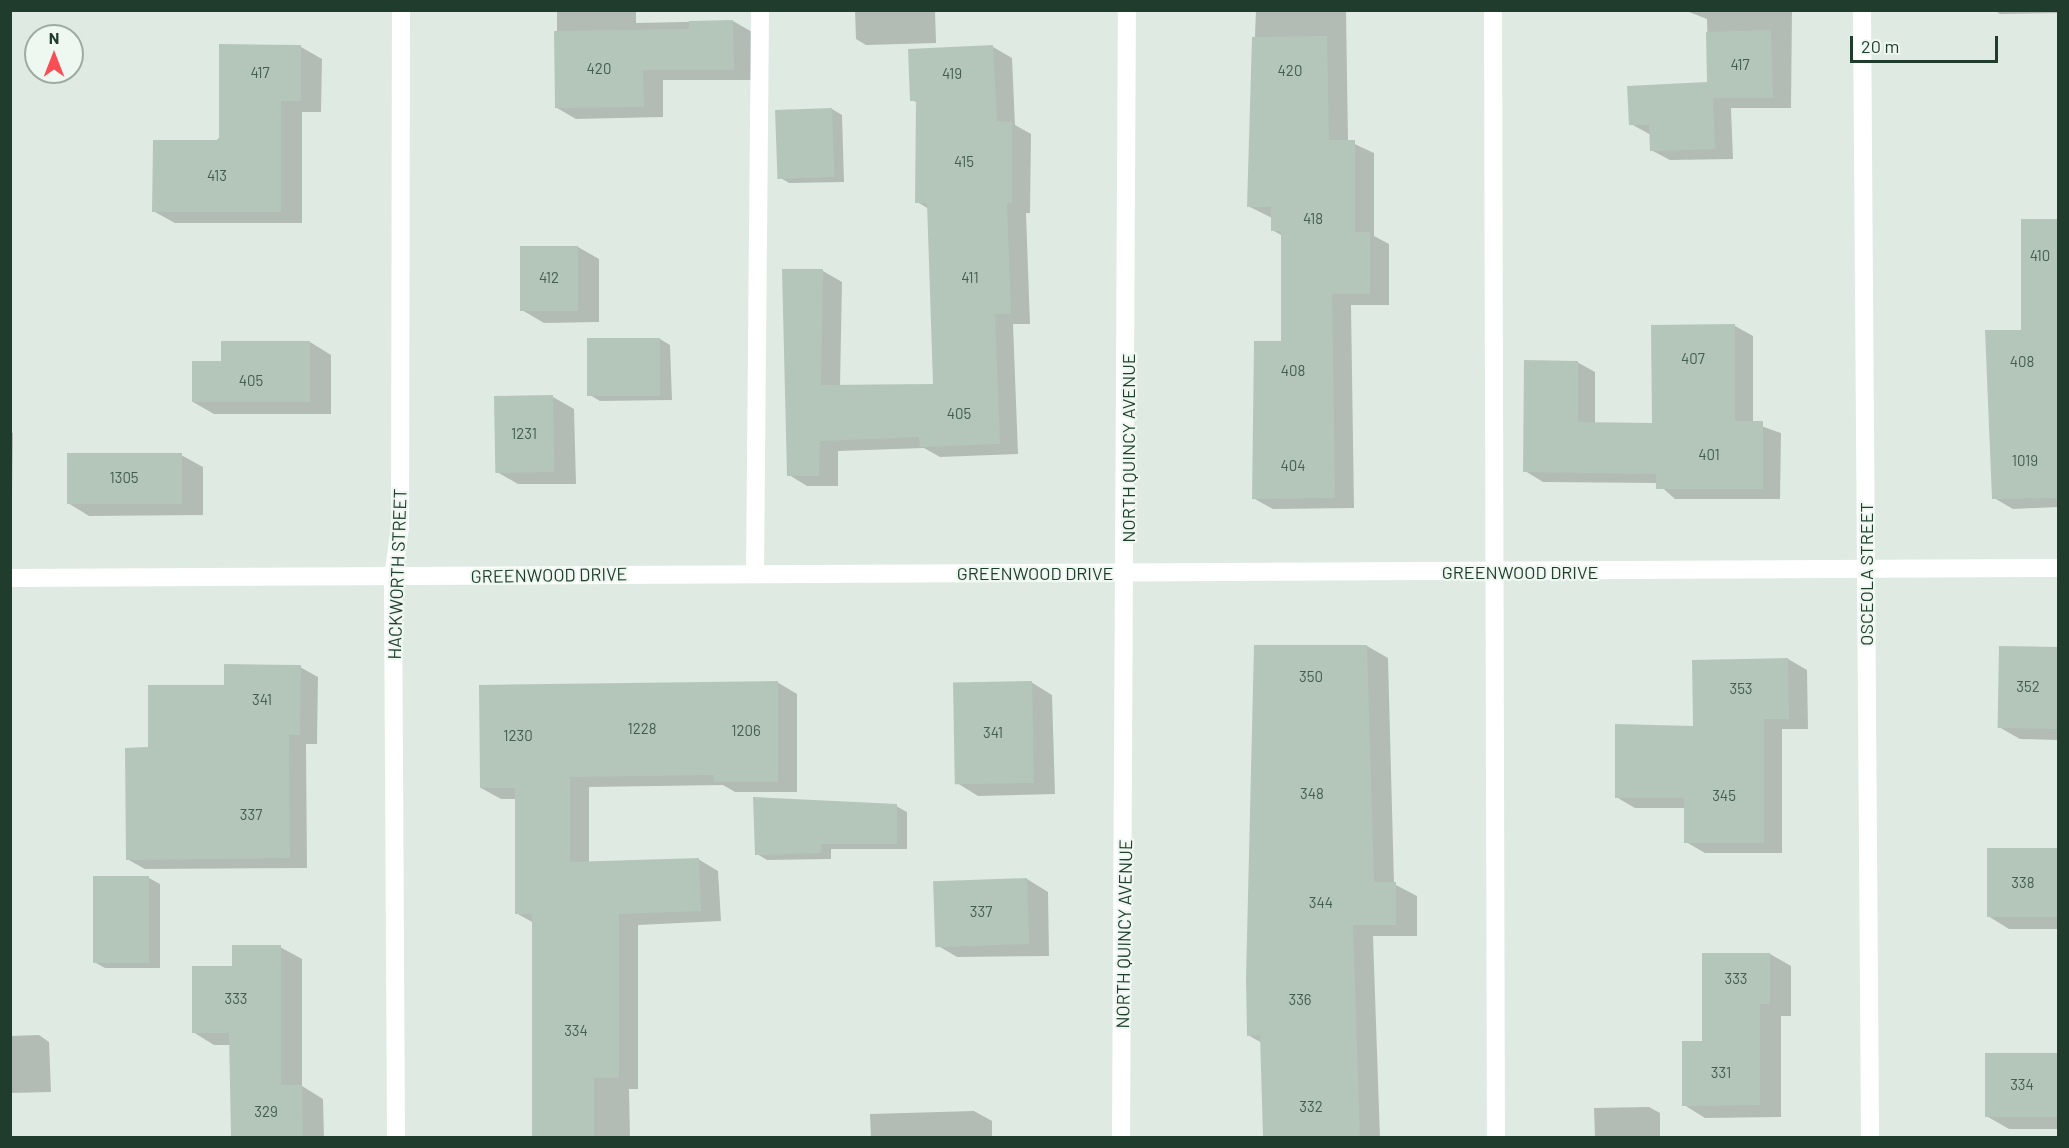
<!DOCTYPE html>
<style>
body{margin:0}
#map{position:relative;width:2069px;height:1148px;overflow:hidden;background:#dfebe2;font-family:Barlow,sans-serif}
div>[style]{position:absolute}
.shadow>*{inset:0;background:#0003}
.building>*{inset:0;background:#b4c6ba;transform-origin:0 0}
.service>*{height:18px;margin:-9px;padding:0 9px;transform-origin:9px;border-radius:9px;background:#fff}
.minor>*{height:18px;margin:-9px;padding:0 9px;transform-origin:9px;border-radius:9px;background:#fff}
.tertiary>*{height:18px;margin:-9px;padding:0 9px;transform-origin:9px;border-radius:9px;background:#fff}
span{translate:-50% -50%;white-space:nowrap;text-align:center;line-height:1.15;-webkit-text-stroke:4.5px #eff7f1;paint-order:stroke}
.number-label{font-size:15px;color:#445e50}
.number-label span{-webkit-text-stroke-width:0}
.street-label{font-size:18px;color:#1f3c2c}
.frame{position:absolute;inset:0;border:12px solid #1f3c2c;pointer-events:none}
.north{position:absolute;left:24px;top:24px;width:60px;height:60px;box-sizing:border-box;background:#eff7f1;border:2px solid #9caca2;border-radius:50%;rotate:0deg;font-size:16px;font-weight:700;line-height:24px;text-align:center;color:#1f3c2c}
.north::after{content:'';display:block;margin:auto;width:21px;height:27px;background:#f94e56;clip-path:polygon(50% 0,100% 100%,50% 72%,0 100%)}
.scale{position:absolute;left:1850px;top:36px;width:148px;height:27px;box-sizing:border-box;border:3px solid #1f3c2c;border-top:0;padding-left:8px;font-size:18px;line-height:21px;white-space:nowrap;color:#1f3c2c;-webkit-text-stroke:4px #eff7f1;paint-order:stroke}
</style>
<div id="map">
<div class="shadow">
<i style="clip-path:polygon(557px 10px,636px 10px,636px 23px,733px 21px,752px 32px,753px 80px,663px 80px,663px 117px,576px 119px,557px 108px)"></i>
<i style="clip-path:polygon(855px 10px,935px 10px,936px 43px,866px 45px,856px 39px)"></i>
<i style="clip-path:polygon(1256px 10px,1346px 10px,1348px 141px,1374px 153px,1374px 236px,1389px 244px,1389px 305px,1351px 305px,1354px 508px,1273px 509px,1253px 498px,1283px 343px,1283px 236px,1272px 230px,1272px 218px,1248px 206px)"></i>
<i style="clip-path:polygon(1684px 10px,1792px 10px,1791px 108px,1731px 108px,1733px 159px,1670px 160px,1651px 150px,1651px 135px,1631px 124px,1709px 84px,1707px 19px)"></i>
<i style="clip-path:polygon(1994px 10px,2058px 10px,2058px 13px,2000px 14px)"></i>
<i style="clip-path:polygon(301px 47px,322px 59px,321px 112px,302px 112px,302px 223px,175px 223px,153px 211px)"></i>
<i style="clip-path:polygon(993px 47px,1012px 58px,1015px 125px,1031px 134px,1030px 213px,1026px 213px,1030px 324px,1013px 324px,1018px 454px,940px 457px,924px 448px,838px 451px,838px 486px,807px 486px,789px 475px,823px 271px,842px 282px,840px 386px,935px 385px,929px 209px,917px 202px,918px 103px,912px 100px)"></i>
<i style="clip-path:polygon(832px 109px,842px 115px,844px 182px,789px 183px,779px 177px)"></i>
<i style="clip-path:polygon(2023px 221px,2058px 221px,2058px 507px,2013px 509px,1994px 498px,2023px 331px)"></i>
<i style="clip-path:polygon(578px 247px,599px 259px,599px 322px,544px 323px,522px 310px)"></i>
<i style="clip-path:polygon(1735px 326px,1753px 336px,1753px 423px,1781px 433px,1780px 499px,1675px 499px,1657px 483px,1543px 482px,1525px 471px,1577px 362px,1595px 372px,1595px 424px,1654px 425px)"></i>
<i style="clip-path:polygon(660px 339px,670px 345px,672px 400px,600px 401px,590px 395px)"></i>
<i style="clip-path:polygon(310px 342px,331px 355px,331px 414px,214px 414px,193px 402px,222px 362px)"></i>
<i style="clip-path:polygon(553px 397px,574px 409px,576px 484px,518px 484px,497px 472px)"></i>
<i style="clip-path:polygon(10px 432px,13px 433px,12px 493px,10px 493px)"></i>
<i style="clip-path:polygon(181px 455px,203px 467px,203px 515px,89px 516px,68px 503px)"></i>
<i style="clip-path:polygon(1367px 646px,1388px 658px,1394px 884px,1417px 896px,1417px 936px,1373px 936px,1380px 1138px,1264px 1138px,1262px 1043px,1248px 1035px)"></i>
<i style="clip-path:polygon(2001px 648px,2058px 649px,2058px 740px,2020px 739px,1999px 727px)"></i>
<i style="clip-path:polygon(1788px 659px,1807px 670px,1808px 729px,1782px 729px,1782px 853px,1705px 853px,1686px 842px,1686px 808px,1635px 808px,1616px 797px,1695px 727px)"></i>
<i style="clip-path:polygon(300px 667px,318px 677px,317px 744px,306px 744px,307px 868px,145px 869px,127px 859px,150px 749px,225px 686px)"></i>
<i style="clip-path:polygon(777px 682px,797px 694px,797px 792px,735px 792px,723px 785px,589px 787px,589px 863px,698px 859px,718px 871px,721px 921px,638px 925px,638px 1089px,629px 1089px,630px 1138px,534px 1138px,534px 923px,516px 913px,516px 799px,501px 799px,481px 788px)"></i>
<i style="clip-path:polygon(1031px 682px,1052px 695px,1055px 794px,978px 796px,957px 783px)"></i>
<i style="clip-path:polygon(896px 806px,907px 812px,907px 849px,831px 849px,831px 859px,767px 860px,757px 854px)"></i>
<i style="clip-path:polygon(1988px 849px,2058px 850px,2058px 929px,2009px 929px,1988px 916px)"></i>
<i style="clip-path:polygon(94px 878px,149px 878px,160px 884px,160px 968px,105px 968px,94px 962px)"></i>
<i style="clip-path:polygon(1027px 879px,1048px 892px,1049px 956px,957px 957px,935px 944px)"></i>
<i style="clip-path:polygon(280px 947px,302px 959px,302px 1086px,323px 1099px,324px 1138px,232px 1138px,231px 1045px,214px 1045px,193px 1032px,234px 967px)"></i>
<i style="clip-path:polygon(1770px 954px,1791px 966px,1791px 1016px,1781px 1016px,1781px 1117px,1705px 1118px,1684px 1105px,1704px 1043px)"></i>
<i style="clip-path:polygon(39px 1035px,49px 1042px,51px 1092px,10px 1093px,10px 1036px)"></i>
<i style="clip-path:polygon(1987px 1055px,2058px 1055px,2058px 1129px,2009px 1129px,1988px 1117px)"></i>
<i style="clip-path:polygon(1649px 1107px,1660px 1113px,1660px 1138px,1595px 1138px,1594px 1108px)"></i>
<i style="clip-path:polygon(974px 1111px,992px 1121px,992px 1138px,871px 1138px,870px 1114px)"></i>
</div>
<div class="building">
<i style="clip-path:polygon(733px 20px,734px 70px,643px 70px,644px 107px,555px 108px,554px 31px,689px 29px,689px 21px)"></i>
<i style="clip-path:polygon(1771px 30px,1773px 98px,1713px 98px,1715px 149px,1650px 151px,1649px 125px,1629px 125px,1627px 86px,1707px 82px,1706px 32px)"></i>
<i style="clip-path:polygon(1327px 36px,1329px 140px,1355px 140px,1355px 232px,1370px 232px,1370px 294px,1332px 294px,1335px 498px,1252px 499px,1254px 341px,1281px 341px,1281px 231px,1271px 231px,1271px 207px,1247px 207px,1252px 37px)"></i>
<i style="clip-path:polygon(219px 44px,301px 45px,301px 101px,281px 101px,281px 212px,152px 212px,153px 140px,219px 140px)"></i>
<i style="clip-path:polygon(993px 45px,997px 121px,1012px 122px,1012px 203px,1007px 203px,1011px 314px,995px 314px,1000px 444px,920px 447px,919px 437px,820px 441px,819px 476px,787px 476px,782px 269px,823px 269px,821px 385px,933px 384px,927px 203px,915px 203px,916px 101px,910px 101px,908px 49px)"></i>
<i style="left:832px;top:108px;width:69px;height:57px;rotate:88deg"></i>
<i style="clip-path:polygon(2021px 219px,2058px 219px,2058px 498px,1992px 499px,1985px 330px,2021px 330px)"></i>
<i style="left:520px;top:246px;width:58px;height:65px"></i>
<i style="clip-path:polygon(1735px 324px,1735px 421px,1763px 421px,1763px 489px,1656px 489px,1656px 474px,1523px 472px,1524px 360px,1578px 361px,1578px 422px,1652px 423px,1651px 325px)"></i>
<i style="left:587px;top:338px;width:73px;height:58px"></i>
<i style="clip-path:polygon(221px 341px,310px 341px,310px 402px,192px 402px,192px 361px,221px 361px)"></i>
<i style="left:553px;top:395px;width:77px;height:59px;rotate:89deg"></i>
<i style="left:67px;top:453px;width:115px;height:51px"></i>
<i style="clip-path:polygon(1254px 645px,1367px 645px,1374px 882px,1396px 882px,1396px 925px,1353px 925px,1360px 1137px,1263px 1137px,1260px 1035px,1247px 1036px,1246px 978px)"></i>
<i style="left:1999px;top:646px;width:59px;height:82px;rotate:1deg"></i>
<i style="clip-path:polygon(1788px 658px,1789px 719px,1764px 719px,1764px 843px,1684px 843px,1684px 798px,1615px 798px,1615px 724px,1693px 726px,1692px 660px)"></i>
<i style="clip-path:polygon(224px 664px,301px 665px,300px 735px,289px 735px,290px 858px,126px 860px,125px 748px,148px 747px,148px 685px,224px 685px)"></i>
<i style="clip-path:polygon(778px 681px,778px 782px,714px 782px,714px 775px,570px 777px,570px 862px,699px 858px,701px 911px,619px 914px,619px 1078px,594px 1078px,594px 1137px,532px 1137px,532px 914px,515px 914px,515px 788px,480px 788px,479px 685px)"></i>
<i style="left:1032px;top:681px;width:102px;height:79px;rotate:89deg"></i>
<i style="clip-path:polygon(753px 797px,897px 804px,897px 844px,821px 844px,821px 853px,755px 855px)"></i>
<i style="left:1987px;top:848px;width:71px;height:69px"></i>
<i style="left:93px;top:876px;width:56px;height:87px"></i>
<i style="left:1027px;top:878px;width:66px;height:94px;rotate:88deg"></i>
<i style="clip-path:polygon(232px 945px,281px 945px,281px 1085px,302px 1085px,303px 1137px,231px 1137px,229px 1033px,192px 1033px,192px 966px,232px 966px)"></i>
<i style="clip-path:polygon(1702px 953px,1770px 953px,1770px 1004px,1760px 1004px,1760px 1105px,1682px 1106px,1682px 1041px,1702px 1041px)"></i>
<i style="left:2058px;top:1053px;width:64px;height:73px;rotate:90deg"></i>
</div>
<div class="service">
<i style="left:1493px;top:10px;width:1128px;rotate:89.85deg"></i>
<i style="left:755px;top:573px;width:563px;rotate:-89.49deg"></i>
</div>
<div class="minor">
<i style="left:1862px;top:10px;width:1128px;rotate:89.59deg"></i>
<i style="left:396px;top:1138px;width:561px;rotate:-90.31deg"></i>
<i style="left:393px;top:577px;width:50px;rotate:-82deg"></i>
<i style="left:400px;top:527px;width:517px;rotate:-89.89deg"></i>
<i style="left:1121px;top:1138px;width:1128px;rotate:-89.7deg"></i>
</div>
<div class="tertiary">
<i style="left:10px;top:578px;width:2048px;rotate:-0.28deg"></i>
</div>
<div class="number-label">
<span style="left:1740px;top:65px">417</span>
<span style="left:599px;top:69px">420</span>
<span style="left:1290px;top:71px">420</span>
<span style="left:260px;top:73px">417</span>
<span style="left:952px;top:74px">419</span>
<span style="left:964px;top:162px">415</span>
<span style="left:217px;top:176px">413</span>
<span style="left:1313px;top:219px">418</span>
<span style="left:2040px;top:256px">410</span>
<span style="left:549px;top:278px">412</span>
<span style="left:970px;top:278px">411</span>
<span style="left:1693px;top:359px">407</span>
<span style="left:2022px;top:362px">408</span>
<span style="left:1293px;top:371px">408</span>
<span style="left:251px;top:381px">405</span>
<span style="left:959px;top:414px">405</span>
<span style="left:524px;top:434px">1231</span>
<span style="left:1709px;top:455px">401</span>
<span style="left:2025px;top:461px">1019</span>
<span style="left:1293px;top:466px">404</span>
<span style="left:124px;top:478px">1305</span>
<span style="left:1311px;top:677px">350</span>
<span style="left:2028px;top:687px">352</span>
<span style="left:1741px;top:689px">353</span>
<span style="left:262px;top:700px">341</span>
<span style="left:642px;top:729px">1228</span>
<span style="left:746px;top:731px">1206</span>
<span style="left:993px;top:733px">341</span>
<span style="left:518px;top:736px">1230</span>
<span style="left:1312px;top:794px">348</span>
<span style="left:1724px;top:796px">345</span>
<span style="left:251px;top:815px">337</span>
<span style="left:2023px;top:883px">338</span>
<span style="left:1321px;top:903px">344</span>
<span style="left:981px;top:912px">337</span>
<span style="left:1736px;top:979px">333</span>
<span style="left:236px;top:999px">333</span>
<span style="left:1300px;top:1000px">336</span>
<span style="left:576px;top:1031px">334</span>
<span style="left:1721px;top:1073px">331</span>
<span style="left:2022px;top:1085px">334</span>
<span style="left:1311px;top:1107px">332</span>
<span style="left:266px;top:1112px">329</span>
</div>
<div class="street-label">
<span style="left:1128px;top:448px;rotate:-90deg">NORTH QUINCY AVENUE</span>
<span style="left:1520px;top:572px">GREENWOOD DRIVE</span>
<span style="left:1035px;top:573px">GREENWOOD DRIVE</span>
<span style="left:397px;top:574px;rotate:-88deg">HACKWORTH STREET</span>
<span style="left:1866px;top:574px;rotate:-90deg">OSCEOLA STREET</span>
<span style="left:549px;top:575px;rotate:-1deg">GREENWOOD DRIVE</span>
<span style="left:1124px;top:934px;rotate:-89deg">NORTH QUINCY AVENUE</span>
</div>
<div class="frame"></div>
<div class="north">N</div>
<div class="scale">20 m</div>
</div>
